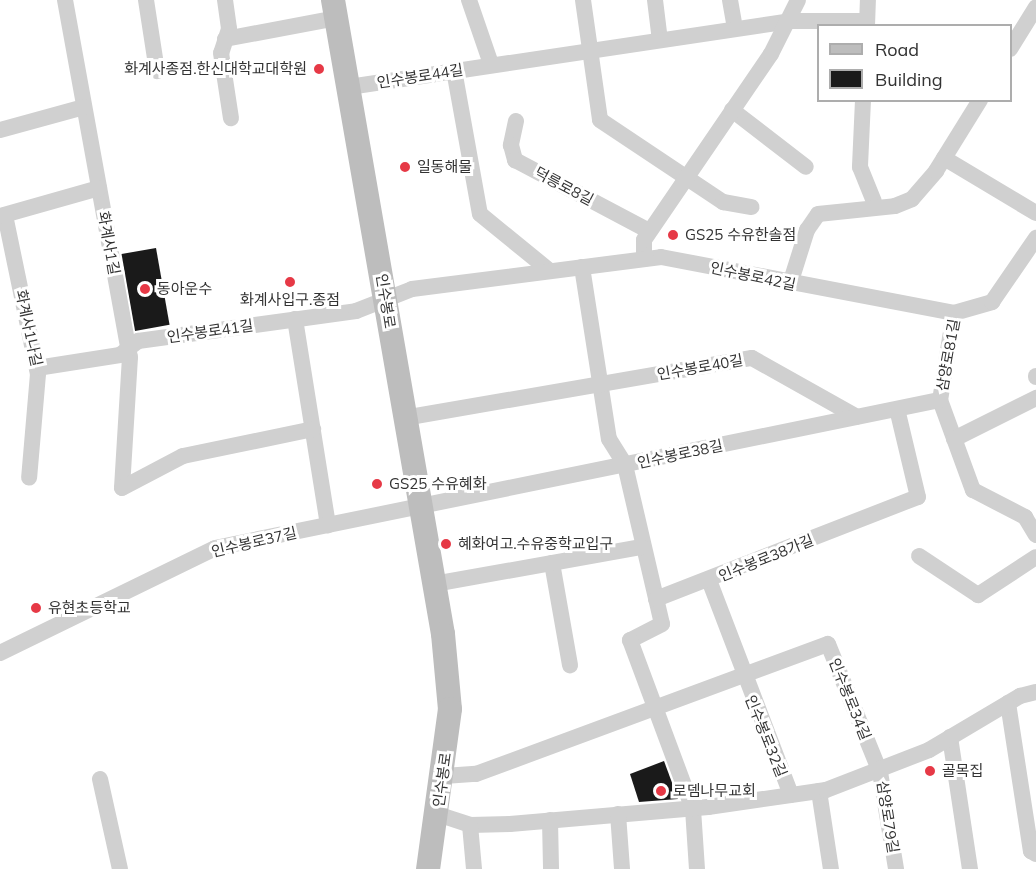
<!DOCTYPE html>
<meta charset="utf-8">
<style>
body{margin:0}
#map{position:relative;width:1036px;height:869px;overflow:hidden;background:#fff;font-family:Mulish,"Noto Sans KR",sans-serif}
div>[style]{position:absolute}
.building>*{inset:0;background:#1a1a1a;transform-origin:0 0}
.street>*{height:16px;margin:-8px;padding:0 8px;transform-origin:8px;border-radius:8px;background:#d0d0d0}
.secondary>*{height:24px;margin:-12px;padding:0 12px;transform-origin:12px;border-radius:12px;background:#bdbdbd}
.dots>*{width:16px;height:16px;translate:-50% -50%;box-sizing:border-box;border:3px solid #fff;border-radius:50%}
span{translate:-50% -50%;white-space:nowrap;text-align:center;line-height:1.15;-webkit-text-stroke:6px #fff;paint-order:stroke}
.poi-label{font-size:15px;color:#333}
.right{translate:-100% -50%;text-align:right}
.left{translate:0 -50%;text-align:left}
.street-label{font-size:15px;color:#333}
.legend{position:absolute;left:817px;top:24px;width:195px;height:78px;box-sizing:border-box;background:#fff;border:2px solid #adadad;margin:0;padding:8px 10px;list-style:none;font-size:18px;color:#333}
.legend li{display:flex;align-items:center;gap:12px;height:30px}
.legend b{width:30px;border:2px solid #adadad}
</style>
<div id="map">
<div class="building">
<i style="left:156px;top:248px;width:78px;height:35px;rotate:80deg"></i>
<i style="clip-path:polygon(664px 761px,678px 799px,639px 802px,630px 774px)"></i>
</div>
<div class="street">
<i style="left:65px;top:0;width:363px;rotate:79.7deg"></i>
<i style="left:130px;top:357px;width:131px;rotate:93.5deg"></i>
<i style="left:146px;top:0;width:72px;rotate:81.2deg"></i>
<i style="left:225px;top:0;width:29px;rotate:82deg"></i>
<i style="left:229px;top:29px;width:25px;rotate:108deg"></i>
<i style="left:221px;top:53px;width:66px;rotate:81.3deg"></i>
<i style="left:469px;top:0;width:68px;rotate:71deg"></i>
<i style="left:583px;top:0;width:121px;rotate:81.9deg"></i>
<i style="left:600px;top:120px;width:148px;rotate:33.7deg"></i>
<i style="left:723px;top:202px;width:29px;rotate:10deg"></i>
<i style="left:655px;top:0;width:39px;rotate:83deg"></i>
<i style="left:730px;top:0;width:29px;rotate:80deg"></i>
<i style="left:867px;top:26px;width:26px;rotate:-88deg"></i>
<i style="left:225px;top:39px;width:113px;rotate:-10.7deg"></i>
<i style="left:1010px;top:49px;width:49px;rotate:-58.2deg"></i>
<i style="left:454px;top:70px;width:146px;rotate:79.8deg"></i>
<i style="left:480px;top:214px;width:90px;rotate:39.2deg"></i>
<i style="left:349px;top:87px;width:446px;rotate:-8.5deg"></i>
<i style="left:790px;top:21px;width:77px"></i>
<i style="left:863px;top:100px;width:67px;rotate:92.6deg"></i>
<i style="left:860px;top:167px;width:37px;rotate:68deg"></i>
<i style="left:732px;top:110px;width:93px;rotate:37.6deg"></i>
<i style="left:516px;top:121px;width:25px;rotate:102deg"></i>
<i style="left:511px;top:145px;width:16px;rotate:75deg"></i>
<i style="left:515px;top:160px;width:152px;rotate:27.9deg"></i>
<i style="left:0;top:130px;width:87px;rotate:-15.3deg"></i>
<i style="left:944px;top:158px;width:107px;rotate:30.9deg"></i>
<i style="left:5px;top:215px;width:162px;rotate:78.3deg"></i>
<i style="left:38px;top:374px;width:104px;rotate:94.9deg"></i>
<i style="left:0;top:216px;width:103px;rotate:-15.8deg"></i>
<i style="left:644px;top:259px;width:19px;rotate:-90deg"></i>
<i style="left:644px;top:240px;width:225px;rotate:-55.7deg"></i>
<i style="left:771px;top:54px;width:60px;rotate:-63.4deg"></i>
<i style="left:582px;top:267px;width:174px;rotate:81.1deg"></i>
<i style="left:609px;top:439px;width:31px;rotate:58deg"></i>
<i style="left:625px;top:465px;width:163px;rotate:76.9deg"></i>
<i style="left:662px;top:624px;width:36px;rotate:153deg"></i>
<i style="left:630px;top:640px;width:180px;rotate:69.6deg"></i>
<i style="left:693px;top:809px;width:60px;rotate:86.2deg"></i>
<i style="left:790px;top:284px;width:57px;rotate:-72.5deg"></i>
<i style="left:807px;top:230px;width:19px;rotate:-55deg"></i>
<i style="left:818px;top:214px;width:77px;rotate:-5.9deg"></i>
<i style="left:895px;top:206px;width:18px;rotate:-22deg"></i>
<i style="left:912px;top:199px;width:37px;rotate:-49deg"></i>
<i style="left:936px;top:171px;width:84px;rotate:-58.2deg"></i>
<i style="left:954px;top:313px;width:88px;rotate:99.1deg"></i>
<i style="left:940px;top:400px;width:96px;rotate:69.9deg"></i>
<i style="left:973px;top:490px;width:59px;rotate:27.4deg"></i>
<i style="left:1025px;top:517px;width:21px;rotate:59deg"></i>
<i style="left:295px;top:319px;width:209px;rotate:80.9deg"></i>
<i style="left:37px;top:368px;width:84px;rotate:-8.9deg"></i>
<i style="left:120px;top:355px;width:23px;rotate:-38deg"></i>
<i style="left:138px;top:341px;width:220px;rotate:-7.8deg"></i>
<i style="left:356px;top:311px;width:60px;rotate:-21.4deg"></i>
<i style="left:412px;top:289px;width:251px;rotate:-7.3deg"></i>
<i style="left:661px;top:257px;width:298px;rotate:10.8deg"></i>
<i style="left:954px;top:313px;width:40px;rotate:-16deg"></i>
<i style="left:992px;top:302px;width:78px;rotate:-55.5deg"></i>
<i style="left:1036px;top:376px;width:1px;rotate:90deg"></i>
<i style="left:404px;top:418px;width:353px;rotate:-9.8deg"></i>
<i style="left:752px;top:358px;width:120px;rotate:29.3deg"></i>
<i style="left:954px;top:439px;width:92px;rotate:-26.6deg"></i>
<i style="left:122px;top:488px;width:69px;rotate:-27.7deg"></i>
<i style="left:183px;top:456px;width:133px;rotate:-11.7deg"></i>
<i style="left:919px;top:556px;width:71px;rotate:33.5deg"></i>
<i style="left:978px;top:595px;width:69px;rotate:-33.2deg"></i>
<i style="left:552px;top:563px;width:104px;rotate:80deg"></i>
<i style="left:709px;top:580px;width:230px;rotate:69.1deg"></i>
<i style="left:434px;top:584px;width:211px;rotate:-10.1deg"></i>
<i style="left:656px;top:599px;width:281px;rotate:-21.3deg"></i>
<i style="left:918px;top:497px;width:90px;rotate:-103.4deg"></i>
<i style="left:0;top:653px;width:239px;rotate:-26deg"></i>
<i style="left:215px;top:548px;width:740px;rotate:-11.54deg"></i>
<i style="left:1008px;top:703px;width:150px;rotate:81.2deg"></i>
<i style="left:1031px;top:851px;width:6px;rotate:31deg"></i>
<i style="left:950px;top:737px;width:134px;rotate:81.4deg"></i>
<i style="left:444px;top:776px;width:32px;rotate:-4deg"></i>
<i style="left:476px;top:774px;width:375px;rotate:-20.3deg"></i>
<i style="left:828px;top:644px;width:138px;rotate:67.9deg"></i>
<i style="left:880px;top:772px;width:98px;rotate:80.6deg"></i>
<i style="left:100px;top:779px;width:92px;rotate:77.5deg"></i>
<i style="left:819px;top:791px;width:79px;rotate:81.3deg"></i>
<i style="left:437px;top:814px;width:35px;rotate:18deg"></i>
<i style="left:470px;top:825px;width:40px;rotate:-1.4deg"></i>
<i style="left:510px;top:824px;width:199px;rotate:-4.9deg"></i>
<i style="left:708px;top:807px;width:119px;rotate:-8.2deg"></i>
<i style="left:826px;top:790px;width:110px;rotate:-21.2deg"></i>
<i style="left:929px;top:750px;width:106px;rotate:-30.7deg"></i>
<i style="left:1020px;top:696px;width:16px;rotate:-14deg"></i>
<i style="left:618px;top:814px;width:55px;rotate:85.8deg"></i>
<i style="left:550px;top:820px;width:49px;rotate:88.8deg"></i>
<i style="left:470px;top:825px;width:44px;rotate:84.8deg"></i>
</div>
<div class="secondary">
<i style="left:333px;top:0;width:643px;rotate:80.16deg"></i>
<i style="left:443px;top:634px;width:75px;rotate:84.7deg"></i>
<i style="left:450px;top:709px;width:162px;rotate:97.8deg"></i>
</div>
<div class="dots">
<i style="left:319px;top:69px;background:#e63946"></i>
<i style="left:405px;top:167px;background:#e63946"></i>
<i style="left:673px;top:235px;background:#e63946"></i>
<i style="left:290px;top:282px;background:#e63946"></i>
<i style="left:145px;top:289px;background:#e63946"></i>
<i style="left:377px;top:484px;background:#e63946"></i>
<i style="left:446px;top:544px;background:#e63946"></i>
<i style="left:36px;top:608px;background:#e63946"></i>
<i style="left:930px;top:771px;background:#e63946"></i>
<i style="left:661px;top:791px;background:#e63946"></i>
</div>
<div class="poi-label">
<span class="right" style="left:307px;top:69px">화계사종점.한신대학교대학원</span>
<span class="left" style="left:417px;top:167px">일동해물</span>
<span class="left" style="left:685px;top:235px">GS25 수유한솔점</span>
<span class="left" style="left:157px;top:289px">동아운수</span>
<span style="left:290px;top:300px">화계사입구.종점</span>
<span class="left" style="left:389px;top:484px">GS25 수유혜화</span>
<span class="left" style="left:458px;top:544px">혜화여고.수유중학교입구</span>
<span class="left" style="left:48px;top:608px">유현초등학교</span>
<span class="left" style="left:942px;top:771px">골목집</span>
<span class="left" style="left:673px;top:791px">로뎀나무교회</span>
</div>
<div class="street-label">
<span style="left:420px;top:76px;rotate:-9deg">인수봉로44길</span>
<span style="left:564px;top:186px;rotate:28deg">덕릉로8길</span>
<span style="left:109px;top:243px;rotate:80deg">화계사1길</span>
<span style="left:753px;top:276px;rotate:12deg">인수봉로42길</span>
<span style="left:386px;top:301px;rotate:81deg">인수봉로</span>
<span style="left:29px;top:328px;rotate:78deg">화계사1나길</span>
<span style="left:210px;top:331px;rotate:-8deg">인수봉로41길</span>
<span style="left:948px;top:355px;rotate:-80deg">삼양로81길</span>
<span style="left:700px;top:367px;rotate:-10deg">인수봉로40길</span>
<span style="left:680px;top:454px;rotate:-12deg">인수봉로38길</span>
<span style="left:254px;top:542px;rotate:-13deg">인수봉로37길</span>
<span style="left:766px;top:558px;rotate:-22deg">인수봉로38가길</span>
<span style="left:850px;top:699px;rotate:68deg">인수봉로34길</span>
<span style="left:766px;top:736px;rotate:68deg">인수봉로32길</span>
<span style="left:442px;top:780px;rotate:-82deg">인수봉로</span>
<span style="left:888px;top:817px;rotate:81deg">삼양로79길</span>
</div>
<ul class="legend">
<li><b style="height:8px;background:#bdbdbd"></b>Road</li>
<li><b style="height:16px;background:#1a1a1a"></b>Building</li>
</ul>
</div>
